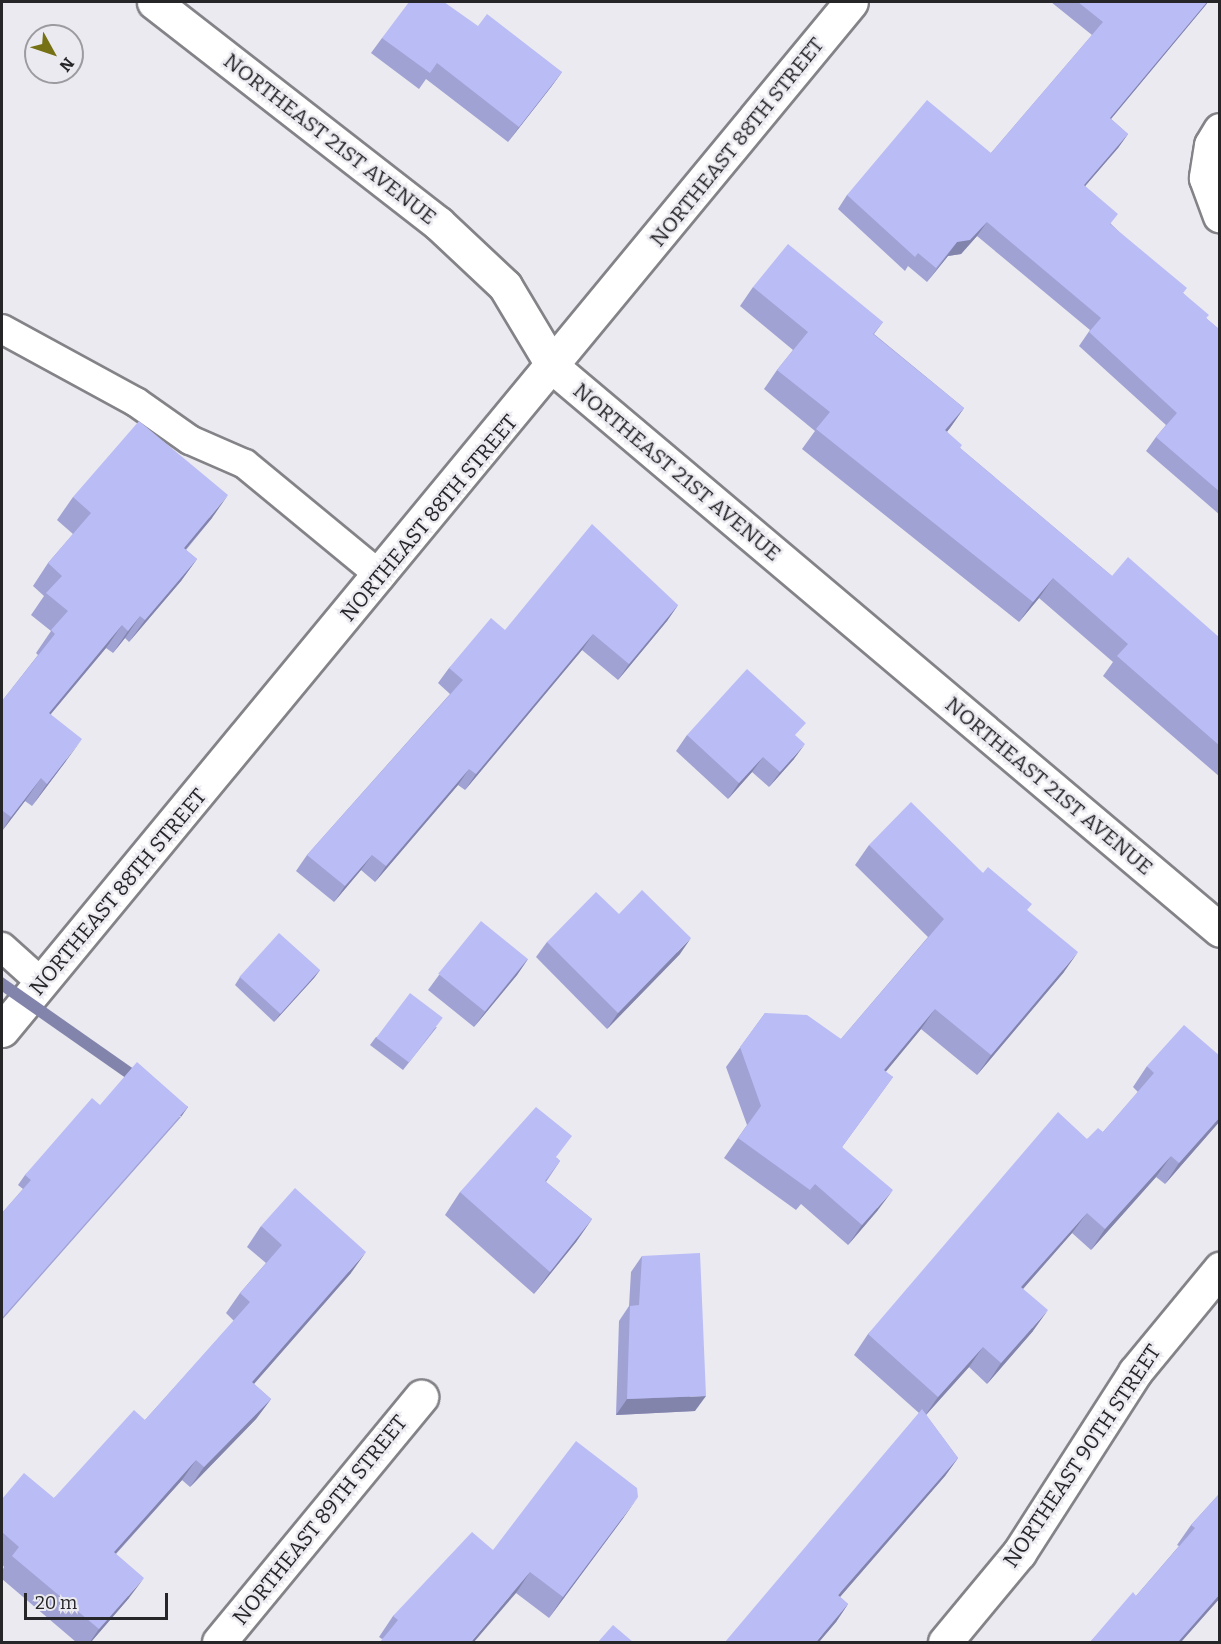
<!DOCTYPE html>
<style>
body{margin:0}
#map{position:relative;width:1221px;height:1644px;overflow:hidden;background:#eaeaf0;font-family:Bitter,serif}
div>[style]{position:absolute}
.roads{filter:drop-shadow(2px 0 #838388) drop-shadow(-2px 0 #838388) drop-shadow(0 2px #838388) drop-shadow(0 -2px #838388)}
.service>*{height:28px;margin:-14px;padding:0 14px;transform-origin:14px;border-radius:14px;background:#fff}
.minor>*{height:33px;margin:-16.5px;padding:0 16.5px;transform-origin:16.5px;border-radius:16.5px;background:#fff}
.tertiary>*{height:33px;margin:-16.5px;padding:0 16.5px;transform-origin:16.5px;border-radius:16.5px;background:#fff}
.wall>*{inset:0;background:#a0a2d4}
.shaded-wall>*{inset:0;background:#8284ac;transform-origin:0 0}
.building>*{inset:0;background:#babcf6;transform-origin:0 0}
span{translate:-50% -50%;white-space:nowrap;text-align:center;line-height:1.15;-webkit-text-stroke:4.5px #eaeaf0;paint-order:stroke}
.street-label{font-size:21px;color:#262628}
.frame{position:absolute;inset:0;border:3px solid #262628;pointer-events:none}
.north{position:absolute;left:24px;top:24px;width:60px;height:60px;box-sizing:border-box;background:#eaeaf0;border:2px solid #9c9ca0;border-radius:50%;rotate:130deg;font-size:16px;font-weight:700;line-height:24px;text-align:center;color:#262628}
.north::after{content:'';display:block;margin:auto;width:21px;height:27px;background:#767114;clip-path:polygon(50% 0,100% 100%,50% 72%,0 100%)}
.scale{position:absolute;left:24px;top:1593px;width:144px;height:27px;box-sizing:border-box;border:3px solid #262628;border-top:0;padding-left:8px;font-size:18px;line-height:21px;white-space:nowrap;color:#262628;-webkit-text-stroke:4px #eaeaf0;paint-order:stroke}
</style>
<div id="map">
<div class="roads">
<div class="service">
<i style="left:2px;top:329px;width:153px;rotate:28.6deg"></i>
<i style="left:136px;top:402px;width:66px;rotate:35.1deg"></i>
<i style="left:190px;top:440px;width:60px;rotate:23.6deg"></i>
<i style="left:245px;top:464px;width:176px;rotate:39.5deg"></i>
<i style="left:2px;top:947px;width:54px;rotate:42deg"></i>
</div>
<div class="minor">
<i style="left:154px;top:2px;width:360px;rotate:37.9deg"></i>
<i style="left:438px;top:223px;width:92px;rotate:43.2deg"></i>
<i style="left:505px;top:286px;width:96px;rotate:59.1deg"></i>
<i style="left:554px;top:368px;width:871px;rotate:40.16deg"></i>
<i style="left:1220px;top:130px;width:17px;rotate:121deg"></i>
<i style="left:1211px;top:145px;width:33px;rotate:99deg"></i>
<i style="left:1206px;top:178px;width:40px;rotate:69.8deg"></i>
<i style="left:219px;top:1642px;width:318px;rotate:-50.5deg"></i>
<i style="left:945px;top:1642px;width:116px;rotate:-50.3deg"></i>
<i style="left:1019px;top:1553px;width:215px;rotate:-57.3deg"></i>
<i style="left:1135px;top:1372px;width:134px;rotate:-50.5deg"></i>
</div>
<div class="tertiary">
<i style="left:2px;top:1030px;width:1333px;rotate:-50.45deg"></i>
</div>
</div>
<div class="wall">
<i style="clip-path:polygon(1051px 2px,1208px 2px,1111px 119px,1128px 134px,1118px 148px,1085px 186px,1111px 224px,1183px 293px,1207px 319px,1220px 330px,1220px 515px,1146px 451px,1156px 437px,1166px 425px,1079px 346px,1090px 330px,977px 236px,961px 254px,948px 256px,927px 282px,908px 266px,905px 271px,838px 209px,847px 195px,991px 153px,1092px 35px)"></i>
<i style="clip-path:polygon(478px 26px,562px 72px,551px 87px,508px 142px,426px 79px,419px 89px,371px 53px,382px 38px)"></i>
<i style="clip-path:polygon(753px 287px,883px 322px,874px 334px,964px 408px,947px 432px,960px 448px,1112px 576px,1220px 638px,1220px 777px,1103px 676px,1113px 662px,1039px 598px,1019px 622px,802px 449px,815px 431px,764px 389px,777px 370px,793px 350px,740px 306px)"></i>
<i style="clip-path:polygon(73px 497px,212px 518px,186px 550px,197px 559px,181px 581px,129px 642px,125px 638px,113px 653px,106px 648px,51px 714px,66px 761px,32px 806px,25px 801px,2px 831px,2px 701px,38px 655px,36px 653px,51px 631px,31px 615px,44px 596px,33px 586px,48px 563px,73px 534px,57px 520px)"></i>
<i style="clip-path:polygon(678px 605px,667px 621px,618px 680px,582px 650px,465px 790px,458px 785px,375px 882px,361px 870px,334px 902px,296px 871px,307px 855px,450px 694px,438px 683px,449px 668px,505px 630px)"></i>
<i style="clip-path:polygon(687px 735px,794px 759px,769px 787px,752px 772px,728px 799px,676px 751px)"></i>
<i style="clip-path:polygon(869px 845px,983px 873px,1027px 910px,1064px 972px,977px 1075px,921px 1029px,885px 1072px,893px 1077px,842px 1147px,878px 1210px,848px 1245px,801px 1204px,796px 1210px,724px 1158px,747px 1125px,726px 1067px,765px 1013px,841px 1039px,928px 937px,855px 865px)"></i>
<i style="clip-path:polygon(619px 914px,680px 954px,607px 1029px,536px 957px,547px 942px)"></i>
<i style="clip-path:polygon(528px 959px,517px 975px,474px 1027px,428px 990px,439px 975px)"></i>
<i style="clip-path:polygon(320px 970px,314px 978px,274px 1022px,235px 985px,240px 977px)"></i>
<i style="clip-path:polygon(437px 1027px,403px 1070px,370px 1045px,376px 1037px)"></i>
<i style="clip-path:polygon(1147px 1066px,1220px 1121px,1165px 1184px,1156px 1177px,1091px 1250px,1072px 1233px,1023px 1289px,1033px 1331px,987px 1384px,969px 1367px,926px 1415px,958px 1458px,945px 1476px,840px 1597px,848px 1604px,836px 1622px,819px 1642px,919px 1413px,854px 1355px,868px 1334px,1087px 1139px,1103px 1132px,1138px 1092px,1133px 1087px)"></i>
<i style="clip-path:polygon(100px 1105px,181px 1117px,2px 1320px,2px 1213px,23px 1189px,18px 1185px,25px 1175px)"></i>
<i style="clip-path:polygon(557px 1158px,560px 1161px,546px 1182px,592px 1219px,576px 1242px,534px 1294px,445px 1215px,460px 1192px)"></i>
<i style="clip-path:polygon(261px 1226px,351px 1273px,254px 1384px,271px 1399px,256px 1419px,190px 1487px,182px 1480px,116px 1554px,129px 1598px,91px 1642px,76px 1642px,2px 1579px,2px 1571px,4px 1567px,2px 1564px,2px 1499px,54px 1498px,145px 1420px,234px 1321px,226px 1313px,240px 1293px,266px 1263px,247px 1247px)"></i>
<i style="clip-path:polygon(642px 1256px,695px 1411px,616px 1415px,619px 1321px,629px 1306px,631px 1272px)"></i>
<i style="clip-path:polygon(1220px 1493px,1220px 1598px,1181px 1642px,1090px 1642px,1136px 1596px,1179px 1546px,1177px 1545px,1191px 1525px)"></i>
<i style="clip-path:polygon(624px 1517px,549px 1618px,516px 1593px,382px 1639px,379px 1637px,393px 1616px,493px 1550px)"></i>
</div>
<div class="shaded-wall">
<i style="clip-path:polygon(1207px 2px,1208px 2px,1205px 6px,1100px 132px,1110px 118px)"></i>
<i style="clip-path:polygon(562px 72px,551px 87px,508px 142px,519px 127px)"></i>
<i style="clip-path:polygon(1128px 134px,1118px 148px,1074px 199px,1084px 185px)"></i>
<i style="clip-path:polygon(987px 222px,977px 236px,961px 254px,948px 256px,927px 282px,957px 242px)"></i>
<i style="clip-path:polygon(964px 408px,950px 428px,931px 450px,945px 430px)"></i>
<i style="clip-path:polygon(228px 495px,212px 518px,168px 570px,184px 548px)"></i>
<i style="clip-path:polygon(197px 559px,181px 581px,129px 642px,145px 620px)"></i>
<i style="clip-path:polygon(1053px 578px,1039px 598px,1019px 622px,1033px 602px)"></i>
<i style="clip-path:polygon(678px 605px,667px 621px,618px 680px,629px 664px)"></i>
<i style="clip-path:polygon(140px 616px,125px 638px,113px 653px,128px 631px)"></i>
<i style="clip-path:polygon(122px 625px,106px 648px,33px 735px,49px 713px)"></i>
<i style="clip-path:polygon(593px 634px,582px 650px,465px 790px,476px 774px)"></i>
<i style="clip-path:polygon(82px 739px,66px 761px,32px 806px,47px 784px)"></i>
<i style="clip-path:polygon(805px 744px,794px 759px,769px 787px,780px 772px)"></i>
<i style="clip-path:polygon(763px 757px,752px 772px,728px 799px,739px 783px)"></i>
<i style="clip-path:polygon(469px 769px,458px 785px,375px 882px,386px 866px)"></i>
<i style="clip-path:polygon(41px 778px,25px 801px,2px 831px,11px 817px)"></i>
<i style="clip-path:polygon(372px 855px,361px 870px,334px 902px,345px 886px)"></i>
<i style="clip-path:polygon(691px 938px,680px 954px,607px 1029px,618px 1013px)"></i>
<i style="clip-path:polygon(1078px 952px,1064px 972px,977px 1075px,991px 1055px)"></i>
<i style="clip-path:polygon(528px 959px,517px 975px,474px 1027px,485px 1012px)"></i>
<i style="clip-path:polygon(320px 970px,314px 978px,274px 1022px,280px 1014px)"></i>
<i style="clip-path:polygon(935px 1009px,921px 1029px,870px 1091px,884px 1070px)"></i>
<i style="left:188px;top:1107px;width:12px;height:281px;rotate:125deg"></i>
<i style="clip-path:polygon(1220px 1117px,1220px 1121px,1165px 1184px,1179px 1163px)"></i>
<i style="clip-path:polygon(1171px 1156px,1156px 1177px,1091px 1250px,1105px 1229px)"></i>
<i style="clip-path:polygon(893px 1190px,878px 1210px,848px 1245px,862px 1225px)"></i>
<i style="clip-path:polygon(1087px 1213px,1072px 1233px,1007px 1307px,1021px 1287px)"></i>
<i style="clip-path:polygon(592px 1219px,576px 1242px,534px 1294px,550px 1272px)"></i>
<i style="clip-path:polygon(366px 1252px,351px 1273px,238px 1402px,252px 1382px)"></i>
<i style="clip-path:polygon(1048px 1310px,1033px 1331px,987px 1384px,1001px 1363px)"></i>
<i style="clip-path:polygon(983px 1347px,969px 1367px,924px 1417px,938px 1397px)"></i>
<i style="clip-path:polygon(706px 1396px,695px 1411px,616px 1415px,627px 1399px)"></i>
<i style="clip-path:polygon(271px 1399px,256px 1419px,190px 1487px,204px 1467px)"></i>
<i style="clip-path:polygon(958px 1458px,945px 1476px,826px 1613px,838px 1595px)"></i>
<i style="clip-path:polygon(196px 1460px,182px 1480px,99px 1572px,114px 1552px)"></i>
<i style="clip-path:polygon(638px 1497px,624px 1517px,549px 1618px,563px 1597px)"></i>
<i style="clip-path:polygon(530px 1572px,516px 1593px,474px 1642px,471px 1642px)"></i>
<i style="clip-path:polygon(144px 1578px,129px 1598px,91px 1642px,90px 1642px,99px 1629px)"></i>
<i style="clip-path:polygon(1220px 1594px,1220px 1598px,1181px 1642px,1178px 1642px)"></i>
<i style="clip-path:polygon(848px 1604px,836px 1622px,819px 1642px,816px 1642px)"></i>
</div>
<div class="building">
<i style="clip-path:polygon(409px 2px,444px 2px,478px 26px,487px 14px,562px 72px,519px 127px,437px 63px,430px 73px,382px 38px)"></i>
<i style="clip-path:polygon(1078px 2px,1207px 2px,1110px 118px,1128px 134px,1084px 185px,1118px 214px,1110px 224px,1187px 288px,1183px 293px,1209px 315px,1206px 318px,1220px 330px,1220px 492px,1156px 437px,1177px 413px,1089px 332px,1101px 318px,987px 222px,970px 240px,957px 242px,936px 268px,918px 253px,915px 257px,847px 195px,927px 100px,991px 153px,1103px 22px)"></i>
<i style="clip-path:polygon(788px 244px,883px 322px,873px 334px,964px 408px,945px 430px,962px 445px,960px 448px,1112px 576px,1128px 557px,1220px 638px,1220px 746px,1117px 656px,1128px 644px,1053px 578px,1033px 602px,816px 429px,830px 412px,777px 370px,808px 332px,753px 287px)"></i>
<i style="clip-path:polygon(139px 421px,228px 495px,184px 548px,197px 559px,145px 620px,140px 616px,128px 631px,122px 625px,49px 713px,82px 739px,47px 784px,41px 778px,11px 817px,3px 811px,2px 813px,2px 701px,55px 634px,51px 630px,68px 611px,46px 593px,62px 576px,48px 563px,91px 513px,73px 497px)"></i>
<i style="clip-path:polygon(592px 524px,678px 605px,629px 664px,593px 634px,476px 774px,469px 769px,386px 866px,372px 855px,345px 886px,307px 855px,463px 680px,449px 668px,491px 618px,505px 630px)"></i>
<i style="clip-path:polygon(747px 669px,806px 723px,795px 735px,805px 744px,780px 772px,763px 757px,739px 783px,687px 735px)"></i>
<i style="clip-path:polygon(911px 802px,983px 873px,988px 867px,1032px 904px,1027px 910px,1078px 952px,991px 1055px,935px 1009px,884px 1070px,893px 1077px,842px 1147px,893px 1190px,862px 1225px,815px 1184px,810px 1190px,738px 1138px,761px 1106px,740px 1047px,765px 1013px,807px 1015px,841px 1039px,944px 919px,869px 845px)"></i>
<i style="clip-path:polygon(642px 890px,691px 938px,618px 1013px,547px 942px,596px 892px,619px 914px)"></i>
<i style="left:481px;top:921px;width:60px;height:68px;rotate:39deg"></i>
<i style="left:279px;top:933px;width:55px;height:59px;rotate:42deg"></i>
<i style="left:410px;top:993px;width:41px;height:56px;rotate:37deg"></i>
<i style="clip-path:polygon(1184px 1025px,1220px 1056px,1220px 1117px,1179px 1163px,1171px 1156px,1105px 1229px,1087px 1213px,1021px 1287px,1048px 1310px,1001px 1363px,983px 1347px,938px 1397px,868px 1334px,1058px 1112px,1087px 1139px,1098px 1128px,1103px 1132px,1154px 1073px,1147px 1066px)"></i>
<i style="clip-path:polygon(137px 1062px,188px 1107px,2px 1318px,2px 1213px,31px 1180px,25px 1175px,92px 1098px,100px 1105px)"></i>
<i style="clip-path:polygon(536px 1107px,572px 1136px,556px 1157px,560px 1161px,545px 1181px,592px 1219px,550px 1272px,460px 1192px)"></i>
<i style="clip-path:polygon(295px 1188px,366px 1252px,252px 1382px,271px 1399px,204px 1467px,196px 1460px,114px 1552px,144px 1578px,99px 1629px,12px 1556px,19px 1547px,2px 1532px,2px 1499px,24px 1473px,54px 1498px,134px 1410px,145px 1420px,250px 1302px,240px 1293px,282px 1245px,261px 1226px)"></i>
<i style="clip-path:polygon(700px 1253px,706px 1396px,627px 1399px,630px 1306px,639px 1305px,642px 1256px)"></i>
<i style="clip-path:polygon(922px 1409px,958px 1458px,838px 1595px,848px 1604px,816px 1642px,725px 1642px)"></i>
<i style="clip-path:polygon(576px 1441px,637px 1488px,638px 1497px,563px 1597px,530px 1572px,471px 1642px,380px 1642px,398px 1620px,393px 1616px,472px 1532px,493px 1550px)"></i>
<i style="clip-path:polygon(1220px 1493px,1220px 1594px,1178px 1642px,1090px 1642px,1133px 1592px,1136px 1596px,1195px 1528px,1191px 1525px)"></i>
<i style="clip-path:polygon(613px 1625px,633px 1642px,598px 1642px)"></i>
</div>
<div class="street-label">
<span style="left:330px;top:139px;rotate:38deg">NORTHEAST 21ST AVENUE</span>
<span style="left:737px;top:142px;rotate:-51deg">NORTHEAST 88TH STREET</span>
<span style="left:677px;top:472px;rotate:40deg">NORTHEAST 21ST AVENUE</span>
<span style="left:429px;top:518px;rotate:-50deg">NORTHEAST 88TH STREET</span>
<span style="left:1049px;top:786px;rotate:40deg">NORTHEAST 21ST AVENUE</span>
<span style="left:118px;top:892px;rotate:-50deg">NORTHEAST 88TH STREET</span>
<span style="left:1082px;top:1456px;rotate:-56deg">NORTHEAST 90TH STREET</span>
<span style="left:320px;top:1520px;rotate:-51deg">NORTHEAST 89TH STREET</span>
</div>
<div class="frame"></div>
<div class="north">N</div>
<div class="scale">20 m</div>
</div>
